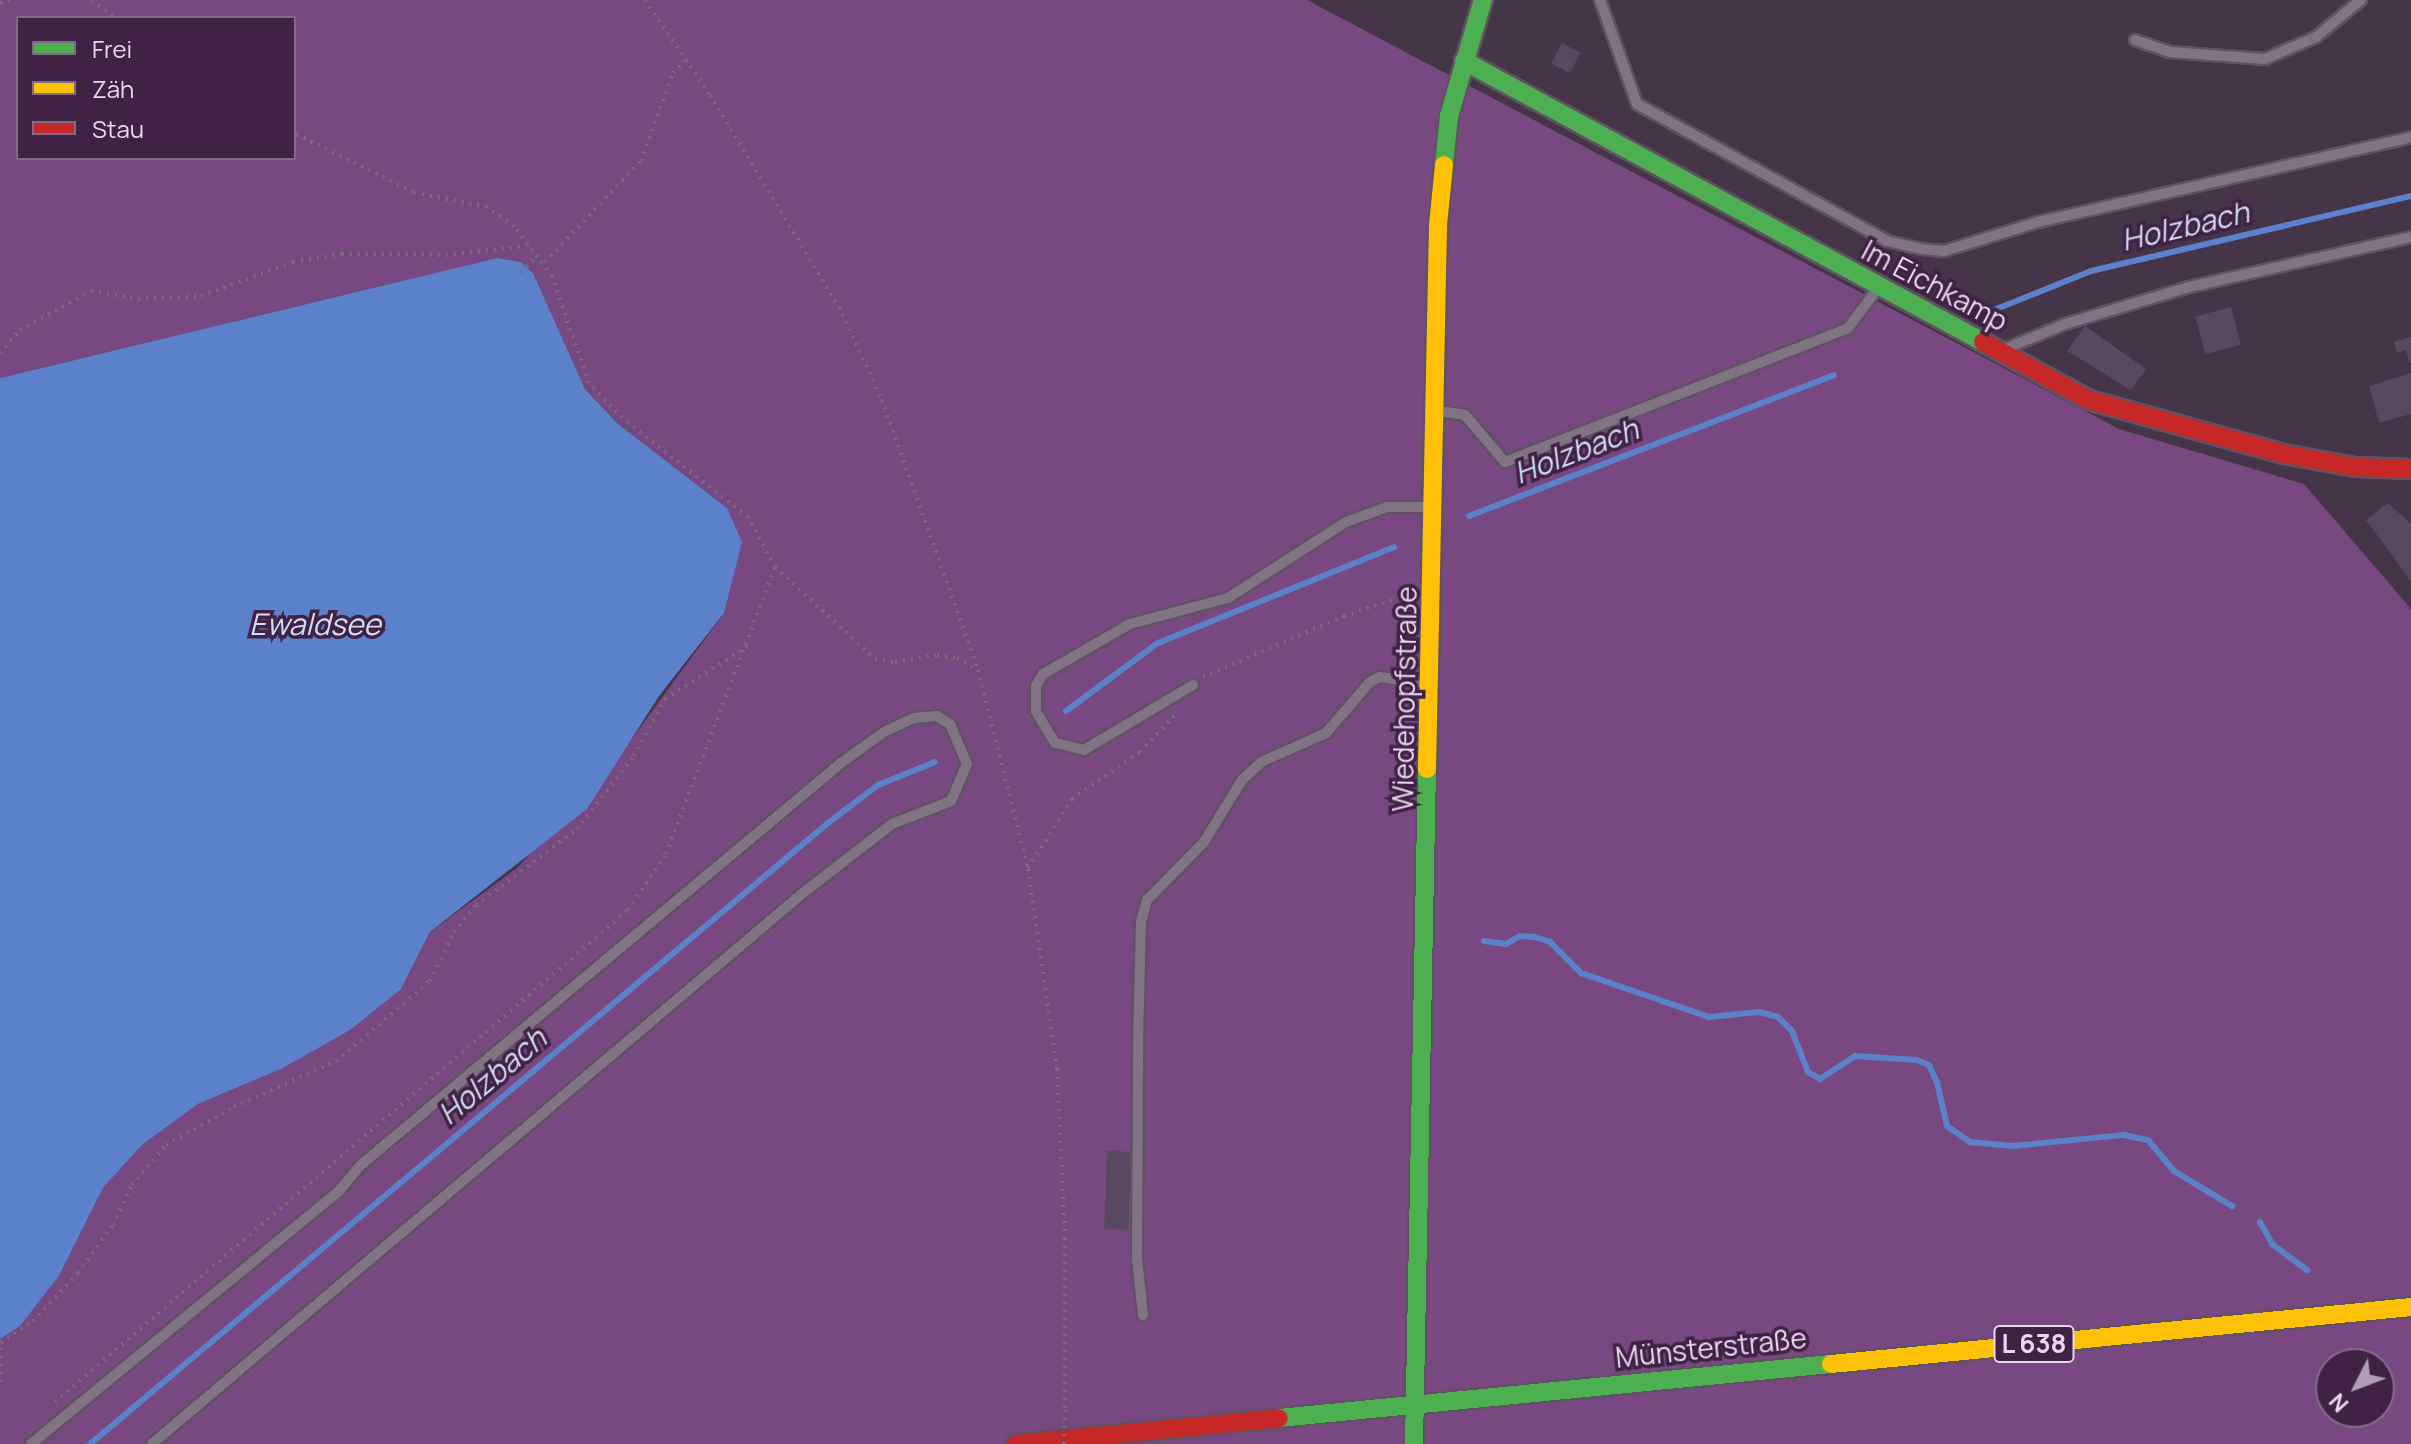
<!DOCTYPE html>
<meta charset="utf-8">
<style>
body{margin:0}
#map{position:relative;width:2411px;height:1444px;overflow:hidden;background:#443547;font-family:Manrope,sans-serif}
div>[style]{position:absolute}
.green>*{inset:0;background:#784981}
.water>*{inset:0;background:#5b81ca}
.stream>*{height:6px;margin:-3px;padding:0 3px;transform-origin:3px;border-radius:3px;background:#5b81ca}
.building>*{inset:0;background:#574960;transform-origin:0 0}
.path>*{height:4px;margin-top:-2px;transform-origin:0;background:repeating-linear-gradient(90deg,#796c7b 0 2px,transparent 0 8px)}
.roads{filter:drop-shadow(2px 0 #605263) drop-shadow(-2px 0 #605263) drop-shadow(0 2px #605263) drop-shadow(0 -2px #605263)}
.lane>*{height:10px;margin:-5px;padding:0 5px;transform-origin:5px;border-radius:5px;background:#807382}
.fast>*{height:18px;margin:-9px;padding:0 9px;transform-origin:9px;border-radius:9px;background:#4caf50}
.slow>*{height:18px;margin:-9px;padding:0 9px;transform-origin:9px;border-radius:9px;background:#ffc107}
.jam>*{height:18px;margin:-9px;padding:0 9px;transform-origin:9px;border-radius:9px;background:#c62828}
.path-bridge>*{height:4px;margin-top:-2px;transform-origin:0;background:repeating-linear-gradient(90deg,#796c7b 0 2px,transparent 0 8px)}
span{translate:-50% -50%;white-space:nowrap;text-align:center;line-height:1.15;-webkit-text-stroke:7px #3f2244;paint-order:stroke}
.shield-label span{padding:2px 6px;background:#3f2244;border:2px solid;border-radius:6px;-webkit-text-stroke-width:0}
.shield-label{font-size:26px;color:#ead8ee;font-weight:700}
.street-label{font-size:28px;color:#ead8ee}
.water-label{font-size:30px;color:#d0ddf2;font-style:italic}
.legend{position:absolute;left:16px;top:16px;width:280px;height:144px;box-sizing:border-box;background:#3f2244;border:2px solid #836b88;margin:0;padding:10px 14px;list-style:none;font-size:24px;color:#ead8ee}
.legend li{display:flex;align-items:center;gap:16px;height:40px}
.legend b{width:40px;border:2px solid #836b88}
.north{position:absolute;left:2315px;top:1348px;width:80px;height:80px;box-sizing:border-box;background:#3f2244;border:2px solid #836b88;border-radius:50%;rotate:228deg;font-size:22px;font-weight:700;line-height:32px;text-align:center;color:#ead8ee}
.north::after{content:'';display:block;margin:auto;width:28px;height:36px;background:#b09fb4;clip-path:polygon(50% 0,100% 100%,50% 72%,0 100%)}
</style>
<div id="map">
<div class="green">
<i style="clip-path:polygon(evenodd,0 0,1307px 0,2119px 429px,2304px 484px,2411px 609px,2411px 1444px,0 1444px,0 1339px,20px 1326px,59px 1276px,103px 1188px,142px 1145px,198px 1104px,281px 1069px,401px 989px,430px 932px,517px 868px,623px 751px,724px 613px,727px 508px,617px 423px,585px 389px,533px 273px,521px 262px,497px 258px,0 378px,0 0,18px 18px,294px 18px,294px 158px,18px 158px,18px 18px,0 0,2331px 1364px,2379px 1364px,2379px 1412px,2331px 1412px,2331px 1364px)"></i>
</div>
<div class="water">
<i style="clip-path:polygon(497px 258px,521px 262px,533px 273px,585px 389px,617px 423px,727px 508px,742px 542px,724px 613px,659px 696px,587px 809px,430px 932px,401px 989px,350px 1030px,281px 1069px,198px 1104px,142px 1145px,103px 1188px,59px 1276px,20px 1326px,0 1339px,0 378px)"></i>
</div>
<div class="stream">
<i style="left:1974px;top:318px;width:126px;rotate:-21.9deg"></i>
<i style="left:2091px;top:271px;width:329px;rotate:-13.2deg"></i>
<i style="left:1469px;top:516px;width:391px;rotate:-21.1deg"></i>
<i style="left:1066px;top:711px;width:114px;rotate:-36.5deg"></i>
<i style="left:1158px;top:643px;width:255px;rotate:-22.1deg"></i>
<i style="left:1484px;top:941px;width:22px;rotate:8deg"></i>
<i style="left:1506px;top:944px;width:16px;rotate:-30deg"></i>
<i style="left:1520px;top:936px;width:15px;rotate:4deg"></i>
<i style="left:1535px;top:937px;width:16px;rotate:18deg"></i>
<i style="left:1550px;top:942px;width:44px;rotate:45deg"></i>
<i style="left:1581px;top:973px;width:135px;rotate:19deg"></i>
<i style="left:1709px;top:1017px;width:50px;rotate:-5.7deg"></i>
<i style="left:1759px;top:1012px;width:20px;rotate:15deg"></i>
<i style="left:1778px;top:1017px;width:20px;rotate:45deg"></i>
<i style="left:1792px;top:1031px;width:44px;rotate:68.7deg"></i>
<i style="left:1808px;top:1072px;width:14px;rotate:30deg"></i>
<i style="left:1820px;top:1079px;width:42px;rotate:-33.3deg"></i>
<i style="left:1855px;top:1056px;width:62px;rotate:3.7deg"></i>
<i style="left:1917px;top:1060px;width:13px;rotate:23deg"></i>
<i style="left:1929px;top:1065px;width:19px;rotate:65deg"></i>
<i style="left:1937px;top:1082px;width:45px;rotate:77.2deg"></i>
<i style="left:1947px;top:1126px;width:28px;rotate:35deg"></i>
<i style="left:1970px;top:1142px;width:43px;rotate:5.3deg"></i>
<i style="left:2013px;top:1146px;width:112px;rotate:-5.7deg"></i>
<i style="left:2124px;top:1135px;width:25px;rotate:12deg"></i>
<i style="left:2148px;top:1140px;width:40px;rotate:50deg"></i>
<i style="left:2174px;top:1171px;width:68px;rotate:31.1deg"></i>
<i style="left:2260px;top:1222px;width:25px;rotate:61deg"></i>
<i style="left:2272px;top:1244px;width:44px;rotate:36.6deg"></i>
<i style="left:90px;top:1444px;width:965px;rotate:-40.08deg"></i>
<i style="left:828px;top:823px;width:63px;rotate:-37.2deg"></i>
<i style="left:878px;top:785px;width:61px;rotate:-22deg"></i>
</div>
<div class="building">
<i style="left:1562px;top:43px;width:21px;height:23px;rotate:28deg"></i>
<i style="left:2231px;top:307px;width:39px;height:37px;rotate:75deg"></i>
<i style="clip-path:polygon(2085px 326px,2146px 369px,2131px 390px,2067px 351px)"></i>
<i style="clip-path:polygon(2411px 337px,2411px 363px,2410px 363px,2406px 350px,2397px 353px,2394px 342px)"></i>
<i style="clip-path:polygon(2411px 373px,2411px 414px,2379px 423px,2369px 386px)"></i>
<i style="clip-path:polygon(2388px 503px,2411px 524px,2411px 581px,2366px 520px)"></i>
<i style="left:1107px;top:1151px;width:24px;height:78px;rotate:2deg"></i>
</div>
<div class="path">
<i style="left:92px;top:0;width:30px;rotate:37deg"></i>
<i style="left:645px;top:0;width:115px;rotate:55.6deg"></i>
<i style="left:710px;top:95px;width:248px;rotate:58.7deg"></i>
<i style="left:839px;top:307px;width:102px;rotate:65.2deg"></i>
<i style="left:882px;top:400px;width:287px;rotate:70.4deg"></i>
<i style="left:978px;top:670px;width:205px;rotate:75.9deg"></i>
<i style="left:1028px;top:869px;width:202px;rotate:81.7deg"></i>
<i style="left:1057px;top:1069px;width:169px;rotate:87.3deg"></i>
<i style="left:1065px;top:1238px;width:171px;rotate:90deg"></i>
<i style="left:0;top:3px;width:12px;rotate:-14deg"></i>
<i style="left:545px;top:262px;width:139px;rotate:-46.5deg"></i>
<i style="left:641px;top:161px;width:94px;rotate:-70deg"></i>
<i style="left:673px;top:73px;width:18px;rotate:-45deg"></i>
<i style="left:521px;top:273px;width:24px;rotate:-48deg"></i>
<i style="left:0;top:353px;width:30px;rotate:-49deg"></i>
<i style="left:20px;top:330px;width:81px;rotate:-28.8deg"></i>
<i style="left:91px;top:291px;width:48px;rotate:9.7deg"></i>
<i style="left:138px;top:299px;width:63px;rotate:-2.7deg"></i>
<i style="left:201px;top:296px;width:98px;rotate:-20.3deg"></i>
<i style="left:293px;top:262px;width:50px;rotate:-9.3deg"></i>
<i style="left:342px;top:254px;width:104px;rotate:0.6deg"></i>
<i style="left:446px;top:255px;width:81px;rotate:-6.4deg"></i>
<i style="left:775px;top:567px;width:136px;rotate:42.6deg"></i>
<i style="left:875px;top:659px;width:20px;rotate:9deg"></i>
<i style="left:895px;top:662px;width:43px;rotate:-9.5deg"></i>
<i style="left:937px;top:655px;width:20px;rotate:9deg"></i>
<i style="left:957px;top:658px;width:22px;rotate:30deg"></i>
<i style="left:1203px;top:677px;width:154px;rotate:-23.4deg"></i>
<i style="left:1344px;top:616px;width:69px;rotate:-18.7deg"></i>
<i style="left:1028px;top:868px;width:82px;rotate:-57.5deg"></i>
<i style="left:1072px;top:799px;width:83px;rotate:-34.7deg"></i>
<i style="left:1140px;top:752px;width:50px;rotate:-46.6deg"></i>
<i style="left:0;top:1382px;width:39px;rotate:-89deg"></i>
<i style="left:1px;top:1343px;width:39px;rotate:-35deg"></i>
<i style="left:33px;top:1321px;width:66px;rotate:-46.8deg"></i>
<i style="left:78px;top:1273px;width:59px;rotate:-53.9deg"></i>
<i style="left:113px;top:1225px;width:44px;rotate:-64.6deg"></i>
<i style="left:132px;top:1185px;width:52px;rotate:-49.6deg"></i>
<i style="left:166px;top:1145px;width:78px;rotate:-29.2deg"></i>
<i style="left:234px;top:1107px;width:112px;rotate:-24.3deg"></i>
<i style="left:336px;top:1061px;width:123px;rotate:-40.4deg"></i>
<i style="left:430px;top:981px;width:55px;rotate:-63.9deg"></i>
<i style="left:454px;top:932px;width:35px;rotate:-51deg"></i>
<i style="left:476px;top:905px;width:126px;rotate:-37deg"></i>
<i style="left:577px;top:829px;width:93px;rotate:-52deg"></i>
<i style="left:634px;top:756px;width:65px;rotate:-61.5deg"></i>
<i style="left:665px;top:699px;width:98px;rotate:-32.6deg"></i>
<i style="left:55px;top:1402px;width:755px;rotate:-40.65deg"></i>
<i style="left:628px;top:910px;width:68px;rotate:-55.8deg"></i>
<i style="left:666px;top:854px;width:307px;rotate:-69.2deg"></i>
<i style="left:775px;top:567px;width:57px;rotate:-118.4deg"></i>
<i style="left:748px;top:517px;width:160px;rotate:-141.8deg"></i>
<i style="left:622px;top:418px;width:48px;rotate:-133.3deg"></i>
<i style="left:589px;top:383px;width:113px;rotate:-109.1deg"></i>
<i style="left:552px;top:276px;width:63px;rotate:-127.2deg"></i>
<i style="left:514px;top:226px;width:33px;rotate:-145deg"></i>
<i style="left:487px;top:207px;width:76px;rotate:-168.5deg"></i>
<i style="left:413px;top:192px;width:133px;rotate:-153.6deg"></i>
</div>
<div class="roads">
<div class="lane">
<i style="left:1600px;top:0;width:110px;rotate:70.4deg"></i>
<i style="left:1637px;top:104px;width:285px;rotate:28.7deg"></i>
<i style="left:1887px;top:241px;width:35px;rotate:13deg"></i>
<i style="left:1921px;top:249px;width:23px;rotate:5deg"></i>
<i style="left:1944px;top:251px;width:98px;rotate:-17.1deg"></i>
<i style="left:2038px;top:222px;width:383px;rotate:-12.8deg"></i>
<i style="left:2135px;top:40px;width:37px;rotate:19deg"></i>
<i style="left:2170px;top:52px;width:95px;rotate:4.2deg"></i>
<i style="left:2265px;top:59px;width:56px;rotate:-23.3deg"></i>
<i style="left:2316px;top:37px;width:58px;rotate:-39.4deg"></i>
<i style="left:2005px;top:349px;width:65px;rotate:-22.6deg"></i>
<i style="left:2065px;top:324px;width:129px;rotate:-16.6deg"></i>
<i style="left:2189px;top:287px;width:228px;rotate:-12.7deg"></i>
<i style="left:1438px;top:411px;width:27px;rotate:8deg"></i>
<i style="left:1465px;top:415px;width:62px;rotate:49.6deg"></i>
<i style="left:1505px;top:462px;width:368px;rotate:-21.3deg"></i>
<i style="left:1848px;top:328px;width:50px;rotate:-53.1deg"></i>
<i style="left:1193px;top:685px;width:127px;rotate:149.2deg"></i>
<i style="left:1084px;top:750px;width:30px;rotate:-166deg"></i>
<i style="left:1055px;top:743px;width:37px;rotate:-121deg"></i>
<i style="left:1036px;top:711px;width:25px;rotate:-90deg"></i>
<i style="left:1036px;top:686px;width:14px;rotate:-60deg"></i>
<i style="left:1043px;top:674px;width:100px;rotate:-29.9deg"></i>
<i style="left:1130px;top:624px;width:101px;rotate:-14.9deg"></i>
<i style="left:1228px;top:598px;width:140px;rotate:-32.8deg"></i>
<i style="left:1346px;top:522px;width:44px;rotate:-20.1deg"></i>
<i style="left:1387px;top:507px;width:45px"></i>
<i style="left:1143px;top:1315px;width:57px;rotate:-96deg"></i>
<i style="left:1137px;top:1258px;width:215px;rotate:-89.7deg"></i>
<i style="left:1138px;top:1043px;width:121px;rotate:-88.6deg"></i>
<i style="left:1141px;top:922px;width:23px;rotate:-75deg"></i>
<i style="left:1147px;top:900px;width:81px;rotate:-45.5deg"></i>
<i style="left:1204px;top:842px;width:73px;rotate:-58.5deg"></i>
<i style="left:1242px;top:780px;width:26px;rotate:-43deg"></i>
<i style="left:1261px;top:762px;width:71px;rotate:-24deg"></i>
<i style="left:1326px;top:733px;width:67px;rotate:-49.2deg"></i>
<i style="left:1370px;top:682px;width:11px;rotate:-27deg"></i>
<i style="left:1380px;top:677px;width:46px;rotate:7.4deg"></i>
<i style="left:31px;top:1444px;width:399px;rotate:-39.4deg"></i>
<i style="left:339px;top:1191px;width:35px;rotate:-50deg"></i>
<i style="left:362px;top:1164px;width:625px;rotate:-39.93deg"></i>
<i style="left:841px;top:763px;width:53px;rotate:-35.8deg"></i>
<i style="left:884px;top:732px;width:33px;rotate:-25deg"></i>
<i style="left:914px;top:718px;width:23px;rotate:-5deg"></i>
<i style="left:937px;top:716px;width:15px;rotate:32deg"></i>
<i style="left:950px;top:724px;width:43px;rotate:67deg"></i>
<i style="left:967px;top:764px;width:40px;rotate:113.4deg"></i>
<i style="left:951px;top:801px;width:63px;rotate:158.7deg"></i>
<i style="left:892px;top:824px;width:113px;rotate:142.2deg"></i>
<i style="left:803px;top:893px;width:853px;rotate:139.76deg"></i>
</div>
<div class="fast">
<i style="left:1464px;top:61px;width:590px;rotate:28.43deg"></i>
<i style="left:1444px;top:165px;width:49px;rotate:-84.2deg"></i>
<i style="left:1449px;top:116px;width:121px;rotate:-73.7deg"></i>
<i style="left:1279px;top:1418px;width:555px;rotate:-5.59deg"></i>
<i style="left:1414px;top:1444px;width:675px;rotate:-88.9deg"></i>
</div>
<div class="slow">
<i style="left:1427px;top:769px;width:544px;rotate:-88.84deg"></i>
<i style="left:1438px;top:225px;width:60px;rotate:-84.3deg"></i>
<i style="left:1831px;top:1364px;width:583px;rotate:-5.61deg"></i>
</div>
<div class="jam">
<i style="left:1983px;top:342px;width:121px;rotate:28.7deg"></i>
<i style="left:2089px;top:400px;width:202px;rotate:15.5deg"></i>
<i style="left:2284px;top:454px;width:72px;rotate:10.4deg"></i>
<i style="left:2355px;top:467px;width:56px;rotate:2deg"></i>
<i style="left:1016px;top:1444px;width:264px;rotate:-5.6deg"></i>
</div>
</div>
<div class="path-bridge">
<i style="left:1064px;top:1444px;width:35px;rotate:-88deg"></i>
</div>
<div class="shield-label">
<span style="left:2034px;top:1344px">L 638</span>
</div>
<div class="street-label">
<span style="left:1935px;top:285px;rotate:28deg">Im Eichkamp</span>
<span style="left:1404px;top:699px;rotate:-89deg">Wiedehopfstraße</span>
<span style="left:1711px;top:1347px;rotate:-6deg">Münsterstraße</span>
</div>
<div class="water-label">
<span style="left:2185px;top:226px;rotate:-13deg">Holzbach</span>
<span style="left:1576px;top:451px;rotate:-21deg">Holzbach</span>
<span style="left:315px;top:624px">Ewaldsee</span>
<span style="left:492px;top:1076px;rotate:-40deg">Holzbach</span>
</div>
<ul class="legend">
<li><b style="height:10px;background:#4caf50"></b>Frei</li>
<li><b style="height:10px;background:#ffc107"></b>Zäh</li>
<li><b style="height:10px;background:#c62828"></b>Stau</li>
</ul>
<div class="north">N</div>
</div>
